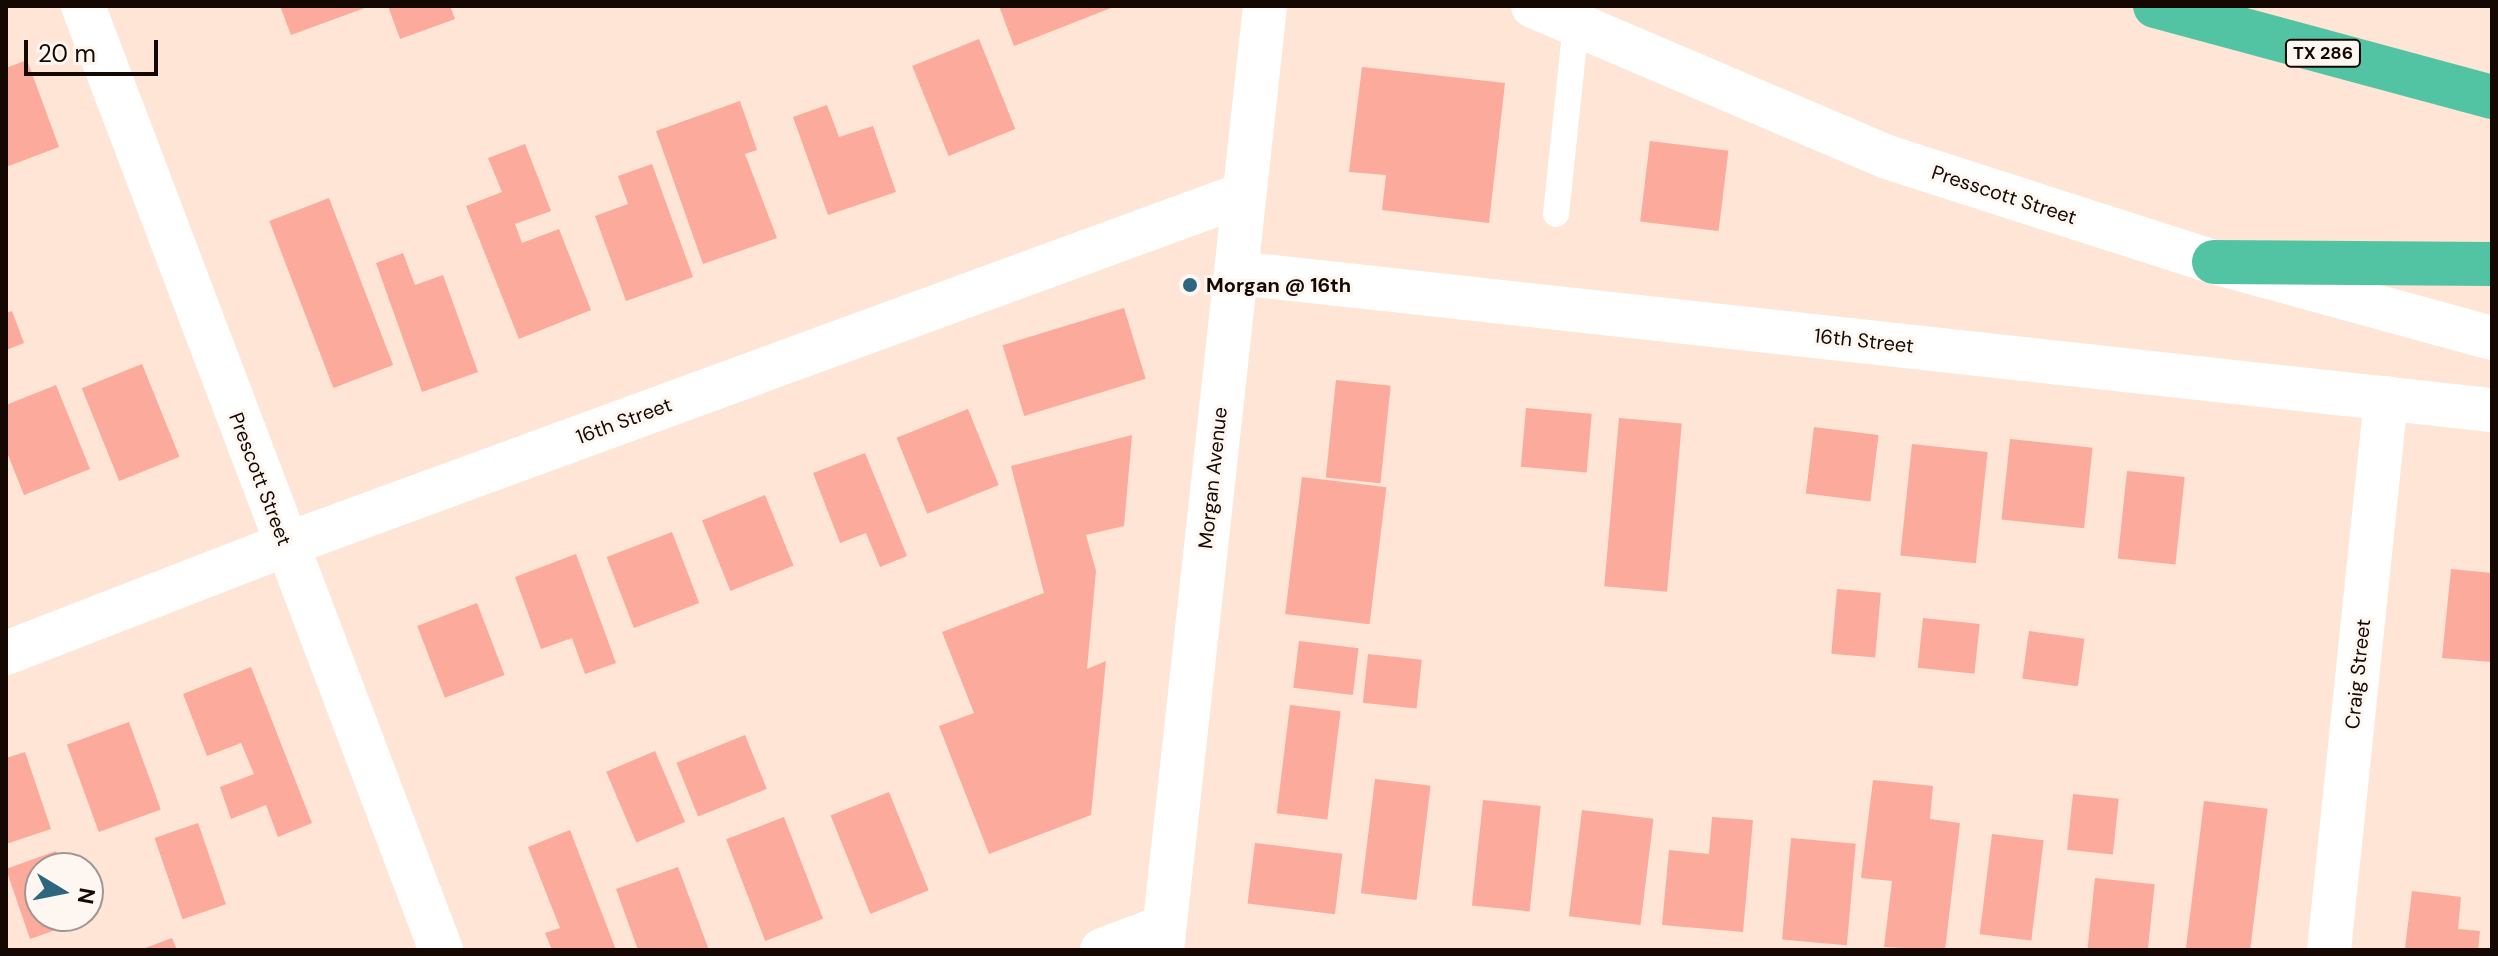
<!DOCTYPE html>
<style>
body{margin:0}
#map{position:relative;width:2498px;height:956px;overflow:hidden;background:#fee5d6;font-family:"DM Sans",sans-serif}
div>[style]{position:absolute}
.building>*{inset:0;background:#fcaa9b;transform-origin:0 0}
.service>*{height:26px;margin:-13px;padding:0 13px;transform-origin:13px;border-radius:13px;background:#fff}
.minor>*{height:44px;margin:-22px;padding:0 22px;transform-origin:22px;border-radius:22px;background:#fff}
.secondary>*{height:44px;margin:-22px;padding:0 22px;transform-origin:22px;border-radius:22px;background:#fff}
.motorway>*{height:44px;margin:-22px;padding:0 22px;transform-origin:22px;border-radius:22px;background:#53c4a3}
.dots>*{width:22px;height:22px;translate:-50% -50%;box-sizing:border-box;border:4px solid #fef6f1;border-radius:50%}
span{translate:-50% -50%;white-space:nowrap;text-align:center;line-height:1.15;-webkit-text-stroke:6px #fef6f1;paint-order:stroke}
.shield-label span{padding:2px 6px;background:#fef6f1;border:2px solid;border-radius:6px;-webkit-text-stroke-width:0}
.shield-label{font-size:18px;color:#150803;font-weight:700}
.street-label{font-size:20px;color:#150803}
.poi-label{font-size:20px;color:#150803;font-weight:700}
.left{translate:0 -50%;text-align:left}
.frame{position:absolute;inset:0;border:8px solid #150803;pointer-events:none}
.north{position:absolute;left:24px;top:852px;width:80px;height:80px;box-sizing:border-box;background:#fef6f1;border:2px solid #a19792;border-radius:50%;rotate:100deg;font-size:22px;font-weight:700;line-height:32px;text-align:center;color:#150803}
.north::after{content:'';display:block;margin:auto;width:28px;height:36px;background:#2e6680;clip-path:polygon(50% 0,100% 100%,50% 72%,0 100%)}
.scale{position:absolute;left:24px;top:40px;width:134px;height:36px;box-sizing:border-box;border:4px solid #150803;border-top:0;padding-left:10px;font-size:24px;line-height:28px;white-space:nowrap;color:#150803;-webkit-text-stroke:6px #fef6f1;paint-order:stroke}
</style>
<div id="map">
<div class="building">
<i style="clip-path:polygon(280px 6px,370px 6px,291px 35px)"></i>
<i style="clip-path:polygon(388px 6px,450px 6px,455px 19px,400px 39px)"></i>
<i style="clip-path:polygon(999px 6px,1116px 6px,1014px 46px)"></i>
<i style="left:979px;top:39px;width:97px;height:72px;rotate:68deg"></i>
<i style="clip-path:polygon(27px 60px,59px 147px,6px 167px,6px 68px)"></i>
<i style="clip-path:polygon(1362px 67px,1505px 83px,1489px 223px,1382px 210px,1386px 175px,1349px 172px)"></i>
<i style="clip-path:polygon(740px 101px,757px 150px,745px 154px,777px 238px,703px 264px,656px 131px)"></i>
<i style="clip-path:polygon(827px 105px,839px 137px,873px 126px,896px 192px,828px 215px,793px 117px)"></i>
<i style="left:1650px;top:141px;width:79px;height:81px;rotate:7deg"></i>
<i style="clip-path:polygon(525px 144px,551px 211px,515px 224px,522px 243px,559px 229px,591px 310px,519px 339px,466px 206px,502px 192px,488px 158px)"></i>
<i style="clip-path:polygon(652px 164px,693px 277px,626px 301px,595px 216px,628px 204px,618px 176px)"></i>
<i style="left:329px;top:198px;width:179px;height:64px;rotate:69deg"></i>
<i style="clip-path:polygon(403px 253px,415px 285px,443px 275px,478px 372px,422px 392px,376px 263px)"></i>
<i style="left:1124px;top:308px;width:74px;height:127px;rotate:73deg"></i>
<i style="clip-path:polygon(12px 311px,24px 343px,6px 350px,6px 313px)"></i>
<i style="left:142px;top:364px;width:100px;height:65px;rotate:68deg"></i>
<i style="left:1336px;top:380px;width:55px;height:98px;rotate:6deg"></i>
<i style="clip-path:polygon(56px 385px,90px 469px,24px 495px,6px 450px,6px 405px)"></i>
<i style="left:1526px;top:408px;width:66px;height:59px;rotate:5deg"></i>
<i style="left:968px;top:409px;width:82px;height:77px;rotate:68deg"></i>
<i style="left:1619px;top:418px;width:63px;height:169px;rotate:5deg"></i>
<i style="left:1814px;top:427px;width:65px;height:67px;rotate:7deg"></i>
<i style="clip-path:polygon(1132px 435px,1124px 526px,1086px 535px,1096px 571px,1087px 669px,1106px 661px,1091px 815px,989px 854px,939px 726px,974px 713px,942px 632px,1044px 593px,1011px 466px)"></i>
<i style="left:2010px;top:439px;width:83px;height:81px;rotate:6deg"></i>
<i style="left:1912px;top:444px;width:76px;height:112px;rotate:6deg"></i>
<i style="clip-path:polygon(865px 453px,907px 556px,880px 567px,866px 533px,840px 543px,813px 473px)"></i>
<i style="left:2127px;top:471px;width:58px;height:88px;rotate:6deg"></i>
<i style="left:1302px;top:477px;width:85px;height:138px;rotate:7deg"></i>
<i style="left:765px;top:495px;width:76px;height:68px;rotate:68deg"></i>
<i style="left:672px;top:532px;width:76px;height:70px;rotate:69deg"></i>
<i style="clip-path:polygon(576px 554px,616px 663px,585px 674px,572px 638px,541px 649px,515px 577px)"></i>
<i style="clip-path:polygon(2451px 569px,2492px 573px,2492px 662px,2442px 658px)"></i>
<i style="left:1837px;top:589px;width:44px;height:65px;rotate:5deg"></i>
<i style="left:477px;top:603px;width:77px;height:64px;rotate:69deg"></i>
<i style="left:1923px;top:618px;width:57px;height:50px;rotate:6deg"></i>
<i style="left:2029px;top:631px;width:56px;height:48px;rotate:8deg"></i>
<i style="left:1299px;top:641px;width:60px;height:47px;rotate:7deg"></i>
<i style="left:1368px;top:654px;width:54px;height:49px;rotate:6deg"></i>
<i style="clip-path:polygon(251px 667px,312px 823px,278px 837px,266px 805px,231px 819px,220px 787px,254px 774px,241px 743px,207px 756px,183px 694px)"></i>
<i style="left:1290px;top:705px;width:51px;height:109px;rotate:7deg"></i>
<i style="left:129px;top:722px;width:93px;height:66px;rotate:70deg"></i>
<i style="left:745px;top:735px;width:58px;height:74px;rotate:68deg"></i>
<i style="left:655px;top:751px;width:77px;height:53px;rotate:67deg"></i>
<i style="clip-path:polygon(25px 752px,51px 829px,6px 844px,6px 758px)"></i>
<i style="left:1375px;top:779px;width:56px;height:115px;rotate:7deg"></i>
<i style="clip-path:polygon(1873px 780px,1933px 786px,1930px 819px,1960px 823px,1945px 950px,1884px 947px,1892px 881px,1861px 878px)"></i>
<i style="left:889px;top:792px;width:106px;height:63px;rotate:68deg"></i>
<i style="left:2073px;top:794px;width:46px;height:56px;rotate:6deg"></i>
<i style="left:1483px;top:800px;width:58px;height:106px;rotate:6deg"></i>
<i style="left:2204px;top:801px;width:64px;height:150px;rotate:7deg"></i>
<i style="left:1582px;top:810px;width:72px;height:107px;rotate:7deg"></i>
<i style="left:784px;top:817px;width:109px;height:62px;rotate:69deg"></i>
<i style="clip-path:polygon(1712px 817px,1753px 820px,1743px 932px,1662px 925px,1669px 850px,1709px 854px)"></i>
<i style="left:198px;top:823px;width:86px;height:46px;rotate:71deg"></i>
<i style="clip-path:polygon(570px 830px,616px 950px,552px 950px,545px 933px,560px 928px,528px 847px)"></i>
<i style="left:1992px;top:834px;width:52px;height:101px;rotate:7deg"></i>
<i style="left:1791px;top:838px;width:65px;height:102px;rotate:5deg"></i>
<i style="left:1255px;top:843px;width:88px;height:61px;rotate:7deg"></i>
<i style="clip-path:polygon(56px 851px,62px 868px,40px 868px,40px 916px,79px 916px,81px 921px,30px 939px,6px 869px)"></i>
<i style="clip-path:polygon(678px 867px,709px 950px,638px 950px,616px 889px)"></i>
<i style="left:2095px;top:878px;width:60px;height:72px;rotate:6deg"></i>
<i style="clip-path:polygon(2412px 891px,2461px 897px,2458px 929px,2480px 931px,2478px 950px,2405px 948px)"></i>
<i style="clip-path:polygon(172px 938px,177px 950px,140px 950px)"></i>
</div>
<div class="service">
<i style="left:1556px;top:214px;width:190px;rotate:-84deg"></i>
</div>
<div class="minor">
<i style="left:83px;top:6px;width:1010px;rotate:69.23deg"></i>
<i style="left:1236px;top:273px;width:1263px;rotate:6.23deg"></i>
<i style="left:6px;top:653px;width:299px;rotate:-21.2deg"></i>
<i style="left:285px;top:545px;width:1021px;rotate:-20.1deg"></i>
<i style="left:1102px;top:950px;width:66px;rotate:-20.4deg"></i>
<i style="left:2329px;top:950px;width:555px;rotate:-84.1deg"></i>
</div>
<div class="secondary">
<i style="left:1533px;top:6px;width:385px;rotate:23.1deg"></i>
<i style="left:1887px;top:157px;width:343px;rotate:17.8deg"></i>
<i style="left:2214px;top:262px;width:288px;rotate:15.3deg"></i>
<i style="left:1162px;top:950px;width:950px;rotate:-83.77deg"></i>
</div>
<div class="motorway">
<i style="left:2155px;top:6px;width:349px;rotate:15.1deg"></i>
<i style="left:2214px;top:262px;width:278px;rotate:0.4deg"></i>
</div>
<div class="dots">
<i style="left:1190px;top:285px;background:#2e6680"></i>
</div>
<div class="shield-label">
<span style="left:2323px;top:53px">TX 286</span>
</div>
<div class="street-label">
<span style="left:2004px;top:195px;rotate:18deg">Presscott Street</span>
<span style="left:1864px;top:341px;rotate:6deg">16th Street</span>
<span style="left:624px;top:421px;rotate:-20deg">16th Street</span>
<span style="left:1213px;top:478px;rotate:-84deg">Morgan Avenue</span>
<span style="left:260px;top:479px;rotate:69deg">Prescott Street</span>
<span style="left:2358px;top:674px;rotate:-84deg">Craig Street</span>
</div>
<div class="poi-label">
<span class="left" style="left:1206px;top:285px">Morgan @ 16th</span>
</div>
<div class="frame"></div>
<div class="north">N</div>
<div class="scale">20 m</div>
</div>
